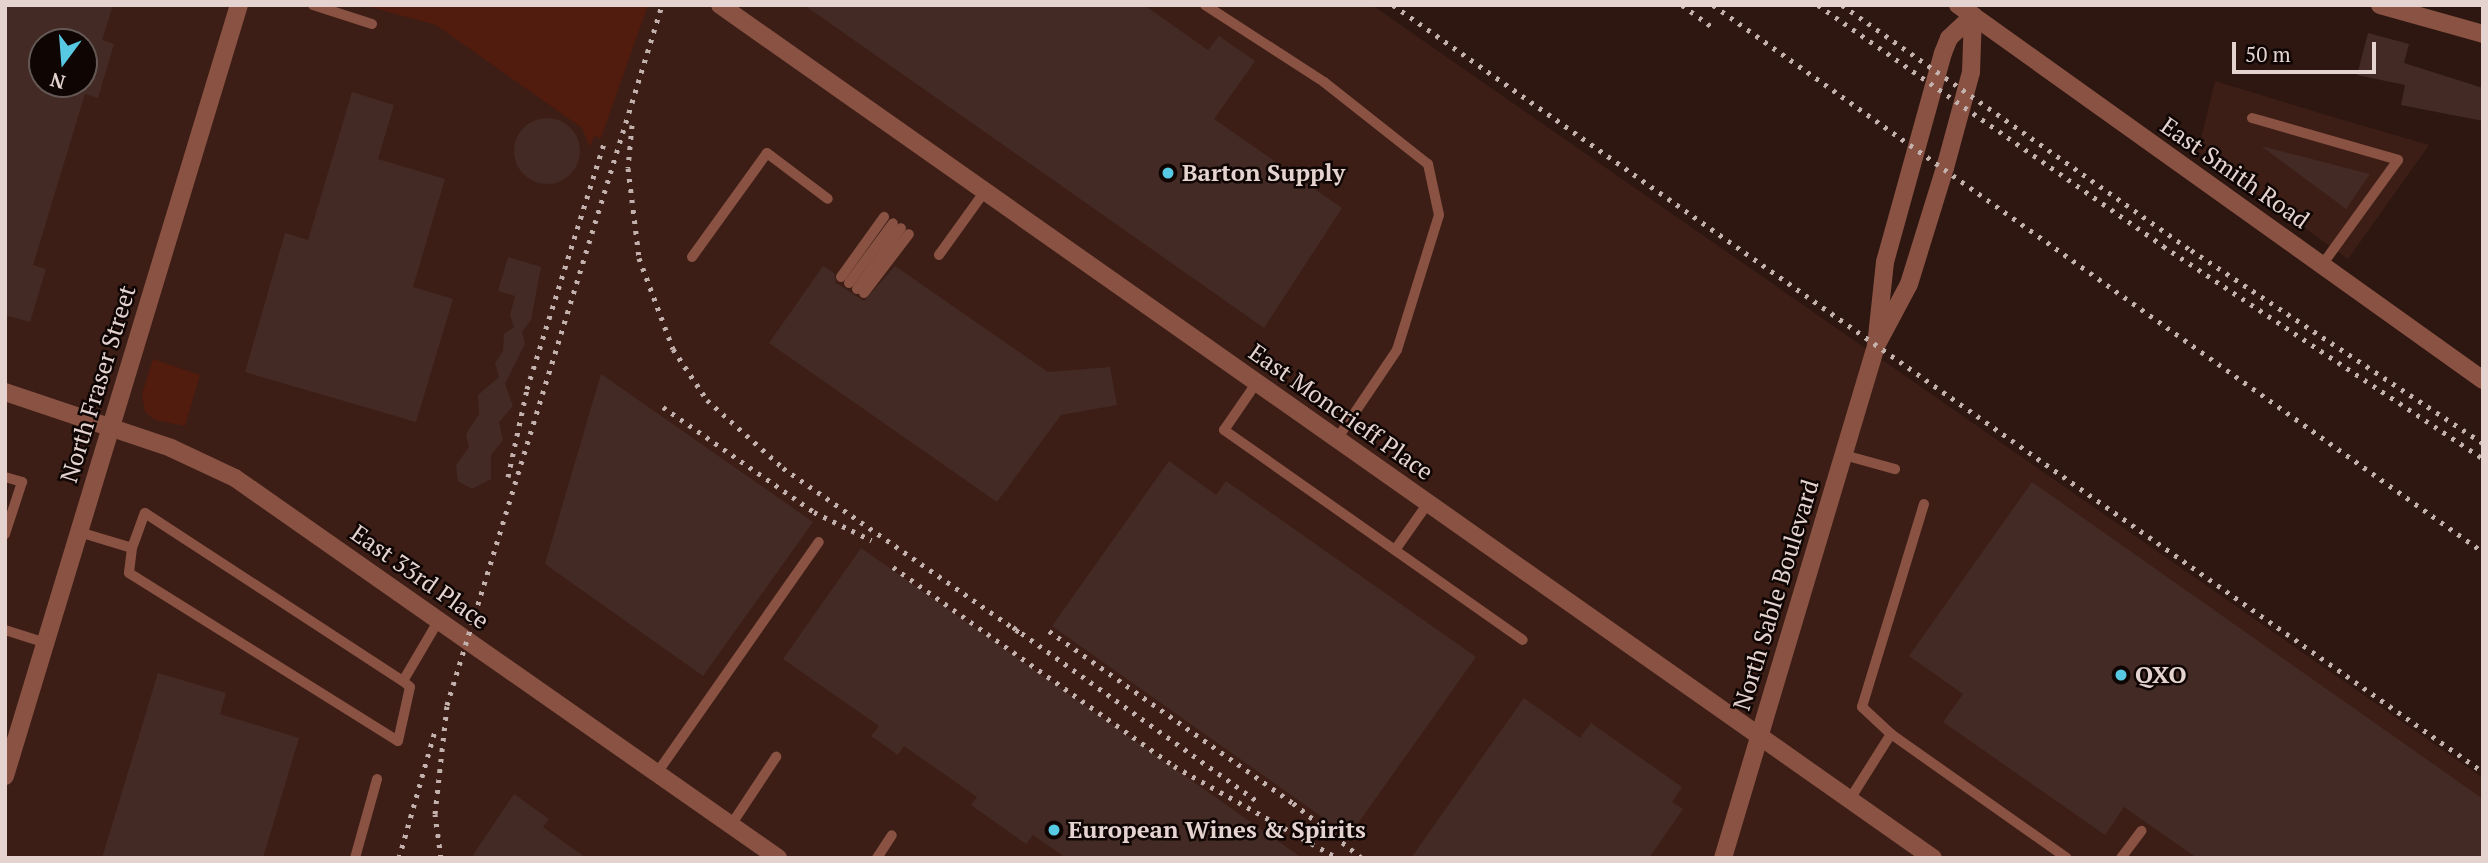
<!DOCTYPE html>
<style>
body{margin:0}
#map{position:relative;width:2488px;height:863px;overflow:hidden;background:#2e1711;font-family:"PT Serif",serif}
div>[style]{position:absolute}
.built>*{inset:0;background:#3c1e16}
.green>*{inset:0;background:#511b0d}
.building>*{inset:0;background:#432a24}
.round{border-radius:50%}
.service>*{height:10px;margin:-5px;padding:0 5px;transform-origin:5px;border-radius:5px;background:#895243}
.minor>*{height:18px;margin:-9px;padding:0 9px;transform-origin:9px;border-radius:9px;background:#895243}
.tertiary>*{height:18px;margin:-9px;padding:0 9px;transform-origin:9px;border-radius:9px;background:#895243}
.rail>*{height:5px;margin-top:-2.5px;transform-origin:0;background:repeating-linear-gradient(90deg,#c3b1ad 0 3.5px,transparent 0 10.5px)}
.dots>*{width:19px;height:19px;translate:-50% -50%;box-sizing:border-box;border:4px solid #0f0604;border-radius:50%}
span{translate:-50% -50%;white-space:nowrap;text-align:center;line-height:1.15;-webkit-text-stroke:5px #0f0604;paint-order:stroke}
.poi-label{font-size:24px;color:#e4d3cf;font-weight:700}
.left{translate:0 -50%;text-align:left}
.street-label{font-size:24px;color:#e4d3cf}
.frame{position:absolute;inset:0;border:7px solid #e4d3cf;pointer-events:none}
.north{position:absolute;left:28px;top:28px;width:70px;height:70px;box-sizing:border-box;background:#0f0604;border:2px solid #645855;border-radius:50%;rotate:196deg;font-size:19px;font-weight:700;line-height:28px;text-align:center;color:#e4d3cf}
.north::after{content:'';display:block;margin:auto;width:24px;height:32px;background:#58c9e3;clip-path:polygon(50% 0,100% 100%,50% 72%,0 100%)}
.scale{position:absolute;left:2232px;top:42px;width:144px;height:32px;box-sizing:border-box;border:4px solid #e4d3cf;border-top:0;padding-left:9px;font-size:21px;line-height:24px;white-space:nowrap;color:#e4d3cf;-webkit-text-stroke:5px #0f0604;paint-order:stroke}
</style>
<div id="map">
<div class="built">
<i style="clip-path:polygon(evenodd,5px 5px,1372px 5px,2483px 778px,2483px 858px,5px 858px,5px 5px,42px 42px,84px 42px,84px 84px,42px 84px,42px 42px)"></i>
<i style="clip-path:polygon(2215px 81px,2333px 117px,2429px 145px,2348px 259px,2198px 152px)"></i>
</div>
<div class="green">
<i style="clip-path:polygon(363px 5px,648px 5px,601px 138px,594px 136px,590px 147px,582px 128px,436px 25px)"></i>
<i style="clip-path:polygon(153px 359px,200px 375px,185px 426px,155px 420px,145px 412px,142px 394px)"></i>
</div>
<div class="building">
<i style="clip-path:polygon(evenodd,5px 5px,113px 5px,102px 40px,114px 44px,98px 98px,85px 94px,33px 265px,46px 269px,30px 322px,5px 315px,5px 5px,42px 42px,84px 42px,84px 84px,42px 84px,42px 42px)"></i>
<i style="clip-path:polygon(804px 5px,1144px 5px,1208px 50px,1219px 36px,1255px 61px,1214px 119px,1342px 208px,1264px 328px)"></i>
<i style="clip-path:polygon(2368px 33px,2409px 44px,2404px 63px,2483px 88px,2483px 121px,2401px 105px,2405px 85px,2357px 75px)"></i>
<i style="clip-path:polygon(352px 92px,394px 105px,378px 159px,445px 179px,413px 287px,453px 299px,416px 422px,245px 372px,285px 233px,308px 240px)"></i>
<i class="round" style="left:514px;top:118px;width:66px;height:66px"></i>
<i style="clip-path:polygon(2261px 146px,2370px 174px,2346px 209px)"></i>
<i style="clip-path:polygon(508px 257px,541px 267px,531px 320px,522px 332px,525px 344px,505px 384px,513px 406px,499px 422px,503px 440px,491px 455px,491px 479px,472px 489px,458px 481px,456px 465px,469px 447px,466px 434px,479px 414px,478px 395px,499px 377px,495px 363px,503px 351px,504px 334px,514px 327px,510px 315px,515px 296px,498px 291px)"></i>
<i style="clip-path:polygon(823px 266px,834px 273px,836px 283px,864px 301px,895px 266px,1048px 372px,1110px 367px,1117px 405px,1061px 415px,997px 502px,769px 343px)"></i>
<i style="clip-path:polygon(601px 374px,813px 522px,703px 676px,545px 564px)"></i>
<i style="clip-path:polygon(1169px 461px,1216px 495px,1226px 481px,1476px 657px,1349px 836px,1052px 626px)"></i>
<i style="clip-path:polygon(2032px 482px,2483px 799px,2483px 858px,2197px 858px,2124px 807px,2105px 835px,1943px 722px,1963px 694px,1909px 656px)"></i>
<i style="clip-path:polygon(861px 548px,1302px 858px,1066px 858px,1033px 835px,1026px 844px,971px 805px,977px 797px,904px 746px,898px 755px,871px 736px,879px 726px,783px 659px)"></i>
<i style="clip-path:polygon(158px 673px,226px 693px,220px 714px,299px 738px,263px 858px,102px 858px)"></i>
<i style="clip-path:polygon(1524px 698px,1580px 738px,1591px 723px,1682px 787px,1672px 802px,1683px 809px,1649px 858px,1411px 858px)"></i>
<i style="clip-path:polygon(514px 794px,549px 819px,543px 827px,586px 858px,471px 858px)"></i>
</div>
<div class="service">
<i style="left:313px;top:5px;width:62px;rotate:17.9deg"></i>
<i style="left:1205px;top:5px;width:142px;rotate:32.9deg"></i>
<i style="left:1324px;top:82px;width:132px;rotate:38.3deg"></i>
<i style="left:1428px;top:164px;width:52px;rotate:77.8deg"></i>
<i style="left:1439px;top:215px;width:141px;rotate:107.3deg"></i>
<i style="left:1397px;top:350px;width:107px;rotate:124deg"></i>
<i style="left:2252px;top:118px;width:152px;rotate:16deg"></i>
<i style="left:2398px;top:160px;width:130px;rotate:125.9deg"></i>
<i style="left:939px;top:255px;width:79px;rotate:-54.3deg"></i>
<i style="left:692px;top:257px;width:128px;rotate:-54.2deg"></i>
<i style="left:767px;top:153px;width:76px;rotate:37deg"></i>
<i style="left:841px;top:277px;width:74px;rotate:-54.4deg"></i>
<i style="left:849px;top:283px;width:74px;rotate:-53.7deg"></i>
<i style="left:857px;top:289px;width:75px;rotate:-54.2deg"></i>
<i style="left:864px;top:293px;width:74px;rotate:-52.7deg"></i>
<i style="left:1257px;top:382px;width:58px;rotate:124.5deg"></i>
<i style="left:1224px;top:430px;width:365px;rotate:35.1deg"></i>
<i style="left:1844px;top:455px;width:53px;rotate:15.4deg"></i>
<i style="left:5px;top:477px;width:18px;rotate:16deg"></i>
<i style="left:22px;top:482px;width:55px;rotate:108.1deg"></i>
<i style="left:1924px;top:504px;width:212px;rotate:107deg"></i>
<i style="left:1862px;top:707px;width:40px;rotate:43deg"></i>
<i style="left:1891px;top:734px;width:215px;rotate:35.2deg"></i>
<i style="left:79px;top:532px;width:55px;rotate:16.8deg"></i>
<i style="left:132px;top:548px;width:37px;rotate:-70deg"></i>
<i style="left:145px;top:513px;width:308px;rotate:33.1deg"></i>
<i style="left:403px;top:681px;width:71px;rotate:-59.5deg"></i>
<i style="left:132px;top:548px;width:25px;rotate:97deg"></i>
<i style="left:129px;top:573px;width:317px;rotate:32deg"></i>
<i style="left:398px;top:741px;width:55px;rotate:-77.5deg"></i>
<i style="left:410px;top:687px;width:9px;rotate:-139deg"></i>
<i style="left:1395px;top:550px;width:57px;rotate:-54.9deg"></i>
<i style="left:5px;top:630px;width:43px;rotate:17.6deg"></i>
<i style="left:657px;top:773px;width:282px;rotate:-55deg"></i>
<i style="left:1850px;top:799px;width:77px;rotate:-57.8deg"></i>
<i style="left:731px;top:825px;width:82px;rotate:-56.5deg"></i>
<i style="left:355px;top:858px;width:82px;rotate:-74.4deg"></i>
<i style="left:877px;top:858px;width:27px;rotate:-57deg"></i>
<i style="left:2121px;top:858px;width:34px;rotate:-53deg"></i>
</div>
<div class="minor">
<i style="left:720px;top:5px;width:1483px;rotate:35.12deg"></i>
<i style="left:2380px;top:5px;width:107px;rotate:15.7deg"></i>
<i style="left:1876px;top:346px;width:84px;rotate:-83.9deg"></i>
<i style="left:1885px;top:262px;width:217px;rotate:-74.5deg"></i>
<i style="left:1943px;top:53px;width:16px;rotate:-68deg"></i>
<i style="left:1949px;top:38px;width:33px;rotate:-43deg"></i>
<i style="left:5px;top:392px;width:175px;rotate:18.6deg"></i>
<i style="left:171px;top:448px;width:71px;rotate:25.1deg"></i>
<i style="left:235px;top:478px;width:663px;rotate:34.98deg"></i>
<i style="left:5px;top:776px;width:806px;rotate:-73.12deg"></i>
<i style="left:1723px;top:858px;width:534px;rotate:-73.36deg"></i>
<i style="left:1876px;top:346px;width:70px;rotate:-62deg"></i>
<i style="left:1909px;top:284px;width:121px;rotate:-72.8deg"></i>
<i style="left:1945px;top:168px;width:99px;rotate:-74.8deg"></i>
<i style="left:1971px;top:72px;width:56px;rotate:-88deg"></i>
</div>
<div class="tertiary">
<i style="left:1958px;top:5px;width:645px;rotate:35.54deg"></i>
</div>
<div class="rail">
<i style="left:1393px;top:5px;width:1333px;rotate:35.13deg"></i>
<i style="left:1682px;top:5px;width:39px;rotate:36deg"></i>
<i style="left:1713px;top:5px;width:945px;rotate:35.39deg"></i>
<i style="left:1818px;top:5px;width:421px;rotate:34.9deg"></i>
<i style="left:2163px;top:246px;width:384px;rotate:33.6deg"></i>
<i style="left:1842px;top:5px;width:426px;rotate:35.1deg"></i>
<i style="left:2191px;top:250px;width:350px;rotate:33.5deg"></i>
<i style="left:632px;top:125px;width:43px;rotate:95.3deg"></i>
<i style="left:628px;top:168px;width:91px;rotate:83deg"></i>
<i style="left:639px;top:258px;width:97px;rotate:69.5deg"></i>
<i style="left:673px;top:349px;width:61px;rotate:56.3deg"></i>
<i style="left:707px;top:400px;width:102px;rotate:41.8deg"></i>
<i style="left:783px;top:468px;width:289px;rotate:34.8deg"></i>
<i style="left:663px;top:407px;width:184px;rotate:34.8deg"></i>
<i style="left:814px;top:512px;width:64px;rotate:26.2deg"></i>
<i style="left:508px;top:477px;width:90px;rotate:-77.8deg"></i>
<i style="left:527px;top:389px;width:258px;rotate:-72.6deg"></i>
<i style="left:893px;top:567px;width:344px;rotate:35.3deg"></i>
<i style="left:1174px;top:766px;width:187px;rotate:29.4deg"></i>
<i style="left:1013px;top:627px;width:301px;rotate:35.5deg"></i>
<i style="left:1049px;top:631px;width:299px;rotate:35.2deg"></i>
<i style="left:1293px;top:803px;width:88px;rotate:38.6deg"></i>
<i style="left:399px;top:858px;width:136px;rotate:-74.2deg"></i>
<i style="left:441px;top:858px;width:44px;rotate:-97.8deg"></i>
<i style="left:435px;top:814px;width:110px;rotate:-83.7deg"></i>
<i style="left:447px;top:705px;width:732px;rotate:-72.93deg"></i>
</div>
<div class="dots">
<i style="left:1168px;top:173px;background:#58c9e3"></i>
<i style="left:2121px;top:675px;background:#58c9e3"></i>
<i style="left:1054px;top:830px;background:#58c9e3"></i>
</div>
<div class="poi-label">
<span class="left" style="left:1182px;top:173px">Barton Supply</span>
<span class="left" style="left:2135px;top:675px">QXO</span>
<span class="left" style="left:1068px;top:830px">European Wines &amp; Spirits</span>
</div>
<div class="street-label">
<span style="left:2235px;top:173px;rotate:35deg">East Smith Road</span>
<span style="left:98px;top:384px;rotate:-73deg">North Fraser Street</span>
<span style="left:1341px;top:412px;rotate:35deg">East Moncrieff Place</span>
<span style="left:420px;top:577px;rotate:35deg">East 33rd Place</span>
<span style="left:1776px;top:595px;rotate:-73deg">North Sable Boulevard</span>
</div>
<div class="frame"></div>
<div class="north">N</div>
<div class="scale">50 m</div>
</div>
